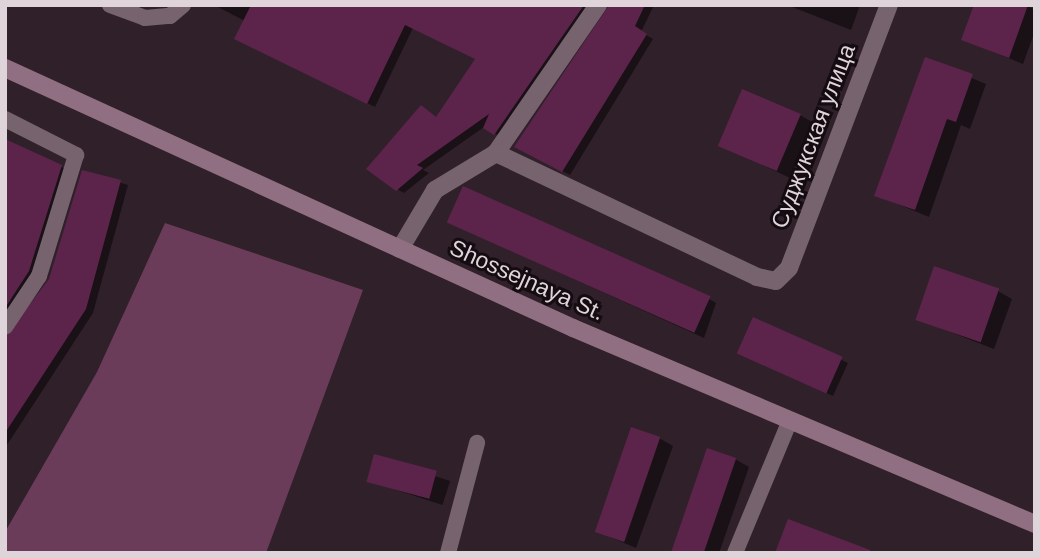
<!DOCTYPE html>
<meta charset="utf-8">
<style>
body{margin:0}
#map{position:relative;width:1040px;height:558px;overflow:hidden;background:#30202a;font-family:Helvetica,sans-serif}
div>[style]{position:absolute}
.green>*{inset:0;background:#6a3c59}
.shadow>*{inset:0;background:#0007;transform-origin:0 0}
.building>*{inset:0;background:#5d244b;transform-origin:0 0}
.lane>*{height:16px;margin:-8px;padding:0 8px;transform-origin:8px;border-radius:8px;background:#76636e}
.street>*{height:18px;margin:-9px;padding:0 9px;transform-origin:9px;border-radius:9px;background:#76636e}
.secondary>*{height:18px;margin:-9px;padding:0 9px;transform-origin:9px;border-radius:9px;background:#916f83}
span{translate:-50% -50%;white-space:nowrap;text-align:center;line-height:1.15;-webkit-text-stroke:6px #140c11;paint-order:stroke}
.street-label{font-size:23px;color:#dfd4da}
.frame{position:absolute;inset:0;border:7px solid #dfd4da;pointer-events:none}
</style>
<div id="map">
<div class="green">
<i style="clip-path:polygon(165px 223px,363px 290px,266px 553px,5px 553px,5px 532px,97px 372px)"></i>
</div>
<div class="shadow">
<i style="clip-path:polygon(214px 5px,594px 5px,503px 138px,484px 127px,423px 170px,429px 173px,404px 193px,397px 189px,477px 59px,413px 28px,375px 107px,244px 42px,245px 21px)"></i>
<i style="clip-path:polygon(608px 5px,654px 5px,641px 32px,653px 39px,570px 175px,523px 151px)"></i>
<i style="clip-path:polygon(787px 5px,860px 5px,851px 30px)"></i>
<i style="clip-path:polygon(1026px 5px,1035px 10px,1035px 31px,1023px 64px,964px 40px)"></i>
<i style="clip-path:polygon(926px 59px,986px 84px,970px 129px,961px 125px,929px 217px,876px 195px)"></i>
<i style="clip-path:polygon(800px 115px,814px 123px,790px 178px,720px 145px)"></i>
<i style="clip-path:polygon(5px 141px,68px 170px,36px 276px,5px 322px)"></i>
<i style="clip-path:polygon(84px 172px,128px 185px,93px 313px,5px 448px,5px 337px,15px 334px,50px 282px)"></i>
<i style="clip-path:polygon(450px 223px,709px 299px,716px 303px,704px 338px)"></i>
<i style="clip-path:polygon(998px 291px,1012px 299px,994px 349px,917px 319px)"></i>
<i style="clip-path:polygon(754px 319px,848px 363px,833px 396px,748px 358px)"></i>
<i style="clip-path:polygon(659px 438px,673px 446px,636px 548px,596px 531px)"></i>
<i style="left:376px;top:457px;width:78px;height:25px;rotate:18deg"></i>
<i style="clip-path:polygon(735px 459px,749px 467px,719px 553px,672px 553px)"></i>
</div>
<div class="building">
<i style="clip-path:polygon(251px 5px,584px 5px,494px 135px,483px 128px,489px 114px,417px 165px,423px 168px,396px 191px,366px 169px,421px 105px,436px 117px,475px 59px,405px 25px,367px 104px,234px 39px)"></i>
<i style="clip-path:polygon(609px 5px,645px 5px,635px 26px,647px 34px,562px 172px,514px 147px)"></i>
<i style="clip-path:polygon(974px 5px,1028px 5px,1009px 58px,961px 40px)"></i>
<i style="clip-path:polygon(925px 57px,973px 74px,956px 122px,947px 119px,915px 210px,874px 196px)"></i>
<i style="left:742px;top:89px;width:64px;height:62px;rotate:23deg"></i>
<i style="clip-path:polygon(5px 139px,62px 165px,29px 271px,5px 308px)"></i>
<i style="clip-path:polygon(82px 170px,121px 180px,86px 309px,5px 433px,5px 337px,49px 279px)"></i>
<i style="left:463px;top:186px;width:271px;height:40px;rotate:24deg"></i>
<i style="left:934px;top:266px;width:69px;height:57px;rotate:19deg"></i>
<i style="left:753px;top:317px;width:98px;height:40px;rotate:24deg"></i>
<i style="left:631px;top:427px;width:31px;height:111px;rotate:19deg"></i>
<i style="left:707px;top:448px;width:31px;height:111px;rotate:19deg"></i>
<i style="left:374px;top:454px;width:65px;height:29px;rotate:15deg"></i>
<i style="clip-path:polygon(788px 519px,870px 550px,870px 553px,775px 553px)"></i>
</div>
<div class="lane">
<i style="left:110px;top:5px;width:37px;rotate:20deg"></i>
<i style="left:145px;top:18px;width:25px;rotate:-5deg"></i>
<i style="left:170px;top:16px;width:17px;rotate:-40deg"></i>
<i style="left:5px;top:119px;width:80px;rotate:26.9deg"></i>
<i style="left:76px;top:155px;width:127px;rotate:107deg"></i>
<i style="left:39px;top:276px;width:61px;rotate:123.7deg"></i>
<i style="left:448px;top:553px;width:114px;rotate:-75.2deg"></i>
<i style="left:735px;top:553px;width:144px;rotate:-67.5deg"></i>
</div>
<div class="street">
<i style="left:598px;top:5px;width:180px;rotate:124.6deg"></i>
<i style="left:496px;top:153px;width:289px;rotate:25.4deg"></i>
<i style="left:757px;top:277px;width:19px;rotate:12deg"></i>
<i style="left:776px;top:281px;width:18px;rotate:-45deg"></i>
<i style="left:789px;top:268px;width:281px;rotate:-69.2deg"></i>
<i style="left:400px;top:249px;width:69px;rotate:-59.3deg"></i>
<i style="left:435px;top:190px;width:71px;rotate:-31.2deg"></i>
</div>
<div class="secondary">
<i style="left:5px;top:68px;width:625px;rotate:24.6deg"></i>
<i style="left:573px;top:328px;width:502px;rotate:22.99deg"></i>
</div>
<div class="street-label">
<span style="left:813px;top:136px;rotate:-69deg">Суджукская улица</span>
<span style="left:527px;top:280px;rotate:24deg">Shossejnaya St.</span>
</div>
<div class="frame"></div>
</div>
